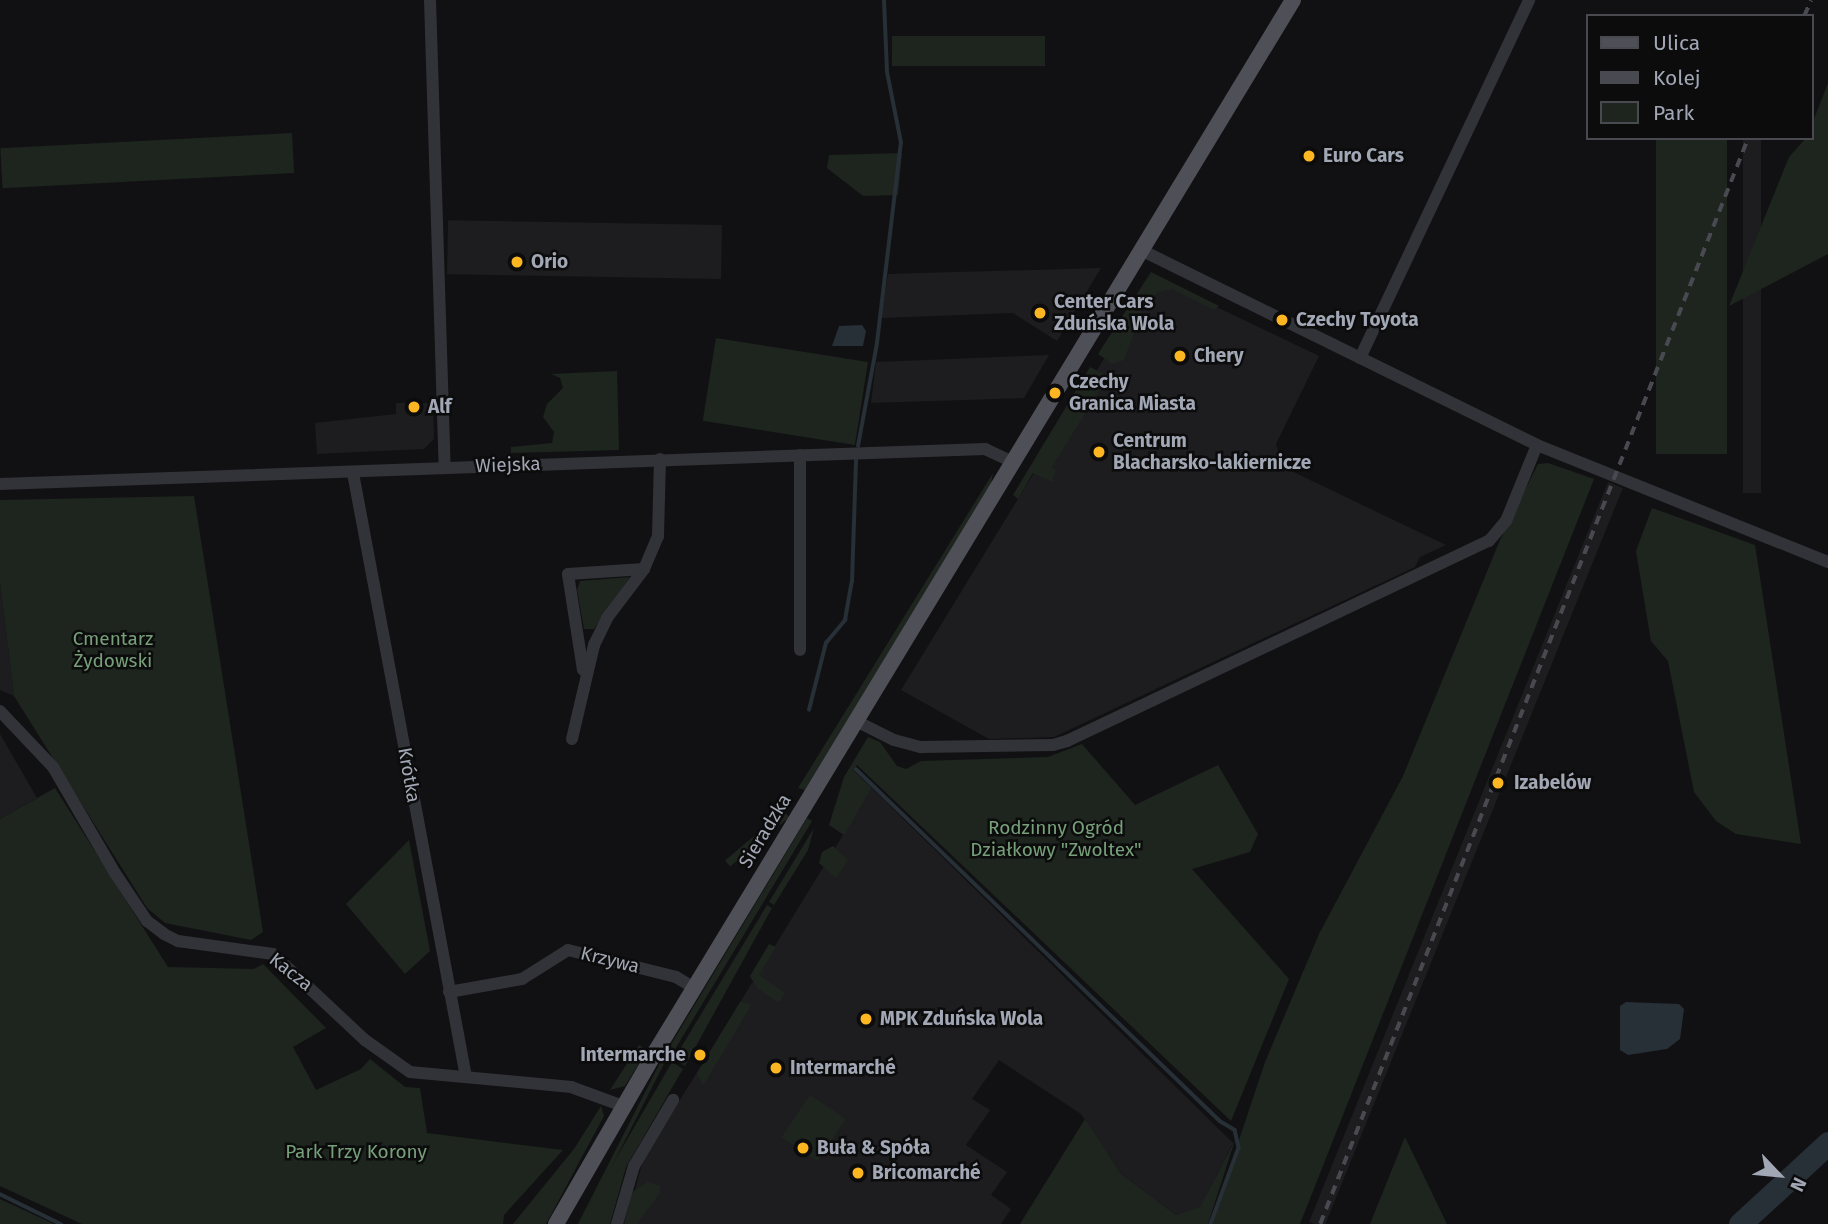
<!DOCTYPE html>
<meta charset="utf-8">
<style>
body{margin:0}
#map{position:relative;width:1828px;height:1224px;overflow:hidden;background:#111113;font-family:"Fira Sans",sans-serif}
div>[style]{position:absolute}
.built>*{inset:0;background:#1d1d20;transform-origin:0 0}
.green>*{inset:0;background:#1d251e;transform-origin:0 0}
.water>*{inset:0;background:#272f37}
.stream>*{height:3.5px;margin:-1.75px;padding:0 1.75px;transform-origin:1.75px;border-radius:1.75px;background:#272f37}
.river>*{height:23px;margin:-11.5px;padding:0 11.5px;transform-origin:11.5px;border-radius:11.5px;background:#272f37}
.minor>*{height:12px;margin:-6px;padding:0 6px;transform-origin:6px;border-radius:6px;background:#323338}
.major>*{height:16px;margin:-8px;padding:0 8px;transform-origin:8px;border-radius:8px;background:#4e4f57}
.rail>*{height:3.5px;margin-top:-1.75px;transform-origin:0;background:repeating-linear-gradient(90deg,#494a51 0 9px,transparent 0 16px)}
.dots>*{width:19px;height:19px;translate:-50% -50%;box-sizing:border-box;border:4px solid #0c0c0d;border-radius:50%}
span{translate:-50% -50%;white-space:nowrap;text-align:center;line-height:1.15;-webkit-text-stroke:5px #0c0c0d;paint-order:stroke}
.poi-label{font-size:19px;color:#a1a7b4;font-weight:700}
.left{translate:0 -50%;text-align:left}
.right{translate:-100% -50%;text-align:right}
.street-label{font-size:19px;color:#a1a7b4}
.park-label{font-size:19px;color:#77a07a}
.legend{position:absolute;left:1586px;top:14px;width:228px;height:126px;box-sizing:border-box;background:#0c0c0d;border:2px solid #484a50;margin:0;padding:9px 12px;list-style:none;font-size:21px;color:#a1a7b4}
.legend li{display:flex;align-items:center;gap:14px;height:35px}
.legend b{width:35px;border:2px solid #484a50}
.north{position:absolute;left:1744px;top:1140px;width:70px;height:70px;-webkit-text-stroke:5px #0c0c0d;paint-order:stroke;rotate:116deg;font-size:19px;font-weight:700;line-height:28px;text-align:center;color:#a1a7b4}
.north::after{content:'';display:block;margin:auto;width:24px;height:32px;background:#a1a7b4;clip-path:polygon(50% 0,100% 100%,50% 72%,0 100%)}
</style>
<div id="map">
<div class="built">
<i style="left:1743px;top:138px;width:18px;height:355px"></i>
<i style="left:722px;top:225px;width:54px;height:274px;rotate:91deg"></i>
<i style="clip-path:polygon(1101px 268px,1057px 341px,1013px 313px,881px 318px,888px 274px)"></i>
<i style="clip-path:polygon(1154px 277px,1319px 356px,1276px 444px,1283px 467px,1446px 545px,1420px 557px,1415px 567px,1054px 737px,989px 739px,901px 690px)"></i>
<i style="clip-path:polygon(1049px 355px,1024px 398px,871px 403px,876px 362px)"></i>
<i style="clip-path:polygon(396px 403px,433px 403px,434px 439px,424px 449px,317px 454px,315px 423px,396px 414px)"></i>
<i style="left:1608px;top:482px;width:16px;height:798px;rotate:22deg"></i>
<i style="clip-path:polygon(0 583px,14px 696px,0 690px)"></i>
<i style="clip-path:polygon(0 734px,37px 798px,0 819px)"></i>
<i style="clip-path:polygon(872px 788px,1233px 1143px,1200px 1208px,1176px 1215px,1121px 1174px,1081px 1114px,999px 1060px,972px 1099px,990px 1110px,966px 1145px,1007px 1172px,991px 1195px,1011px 1209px,1001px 1224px,626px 1224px,643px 1160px)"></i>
</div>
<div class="green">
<i style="left:1045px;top:36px;width:30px;height:153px;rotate:90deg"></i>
<i style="clip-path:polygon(1828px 83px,1828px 254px,1729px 306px,1789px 157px,1806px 138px,1812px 138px,1812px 124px)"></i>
<i style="left:292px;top:133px;width:40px;height:292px;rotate:87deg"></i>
<i style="left:1656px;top:138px;width:71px;height:316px"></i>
<i style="clip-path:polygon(902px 153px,898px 195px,863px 196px,827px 168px,829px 155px)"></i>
<i style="clip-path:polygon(1151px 272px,1219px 306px,1214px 310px,1172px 289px,1158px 292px,1144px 306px,1124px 360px,1112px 364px,1098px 354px)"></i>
<i style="left:868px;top:362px;width:84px;height:154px;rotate:99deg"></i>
<i style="clip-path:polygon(1090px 367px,1104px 374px,1105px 381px,1052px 467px,1056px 470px,1052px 482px,1033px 473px,1018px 499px,1013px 495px)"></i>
<i style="clip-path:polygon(617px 371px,619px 450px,511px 453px,511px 447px,552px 443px,554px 432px,543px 417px,547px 404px,563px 388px,560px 378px,551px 374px)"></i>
<i style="clip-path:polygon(1548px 463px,1594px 479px,1300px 1224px,1211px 1224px,1265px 1062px,1319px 934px,1403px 776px,1500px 540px,1538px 464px)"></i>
<i style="clip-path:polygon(993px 473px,991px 484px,805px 790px,798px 788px)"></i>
<i style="clip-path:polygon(194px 496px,263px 932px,251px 940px,165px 923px,147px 908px,14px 696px,0 583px,0 500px)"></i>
<i style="clip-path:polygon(1652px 508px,1755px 545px,1801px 844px,1736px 834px,1716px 821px,1694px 792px,1668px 661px,1651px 641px,1636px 551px)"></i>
<i style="clip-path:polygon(630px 577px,594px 629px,584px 629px,577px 590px,580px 581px)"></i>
<i style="clip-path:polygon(868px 737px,880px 742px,897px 766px,906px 769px,921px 761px,1048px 757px,1082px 744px,1135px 805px,1218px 765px,1258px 834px,1250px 852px,1192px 869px,1289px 979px,1231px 1121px,857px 765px,853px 770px,872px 788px,844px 835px,829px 825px,844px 777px)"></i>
<i style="clip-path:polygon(55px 788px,168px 967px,254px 969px,263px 964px,326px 1028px,293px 1047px,316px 1090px,361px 1069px,370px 1059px,405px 1087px,420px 1088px,427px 1133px,563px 1150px,504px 1215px,503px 1224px,82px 1224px,0 1186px,0 819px)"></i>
<i style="left:784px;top:811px;width:8px;height:77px;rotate:50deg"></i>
<i style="left:807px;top:818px;width:6px;height:273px;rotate:31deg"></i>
<i style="clip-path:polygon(814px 828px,808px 850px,774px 905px,769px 902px)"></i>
<i style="clip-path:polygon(409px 840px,430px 951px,405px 974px,346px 904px)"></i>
<i style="clip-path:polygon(833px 846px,848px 860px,836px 878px,819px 863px,822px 852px)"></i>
<i style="clip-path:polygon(767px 905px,772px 908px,685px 1066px,674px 1059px)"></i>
<i style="clip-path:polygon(769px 944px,776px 947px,759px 975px,785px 993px,779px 1003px,757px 988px,750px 976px)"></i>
<i style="clip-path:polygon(740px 1002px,752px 1004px,703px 1086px,697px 1073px)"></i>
<i style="clip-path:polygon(639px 1045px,647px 1050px,625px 1086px,610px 1090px)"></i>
<i style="left:662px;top:1059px;width:4px;height:190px;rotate:27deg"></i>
<i style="clip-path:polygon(672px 1062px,683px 1069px,626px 1167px,610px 1224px,578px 1224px)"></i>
<i style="left:810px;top:1095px;width:43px;height:51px;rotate:34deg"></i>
<i style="clip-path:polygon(601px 1106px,604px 1116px,546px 1224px,513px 1224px,574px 1149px)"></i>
<i style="clip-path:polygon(1085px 1119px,1121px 1174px,1176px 1215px,1200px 1207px,1235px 1140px,1208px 1224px,1020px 1224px)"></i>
<i style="clip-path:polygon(1405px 1137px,1447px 1224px,1370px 1224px)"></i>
<i style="clip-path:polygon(648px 1182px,660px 1186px,660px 1193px,637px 1224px,624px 1224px,632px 1192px)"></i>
<i style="clip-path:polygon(0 1199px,54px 1224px,0 1224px)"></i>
</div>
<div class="water">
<i style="clip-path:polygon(862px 325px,866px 331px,863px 346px,832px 346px,839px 326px)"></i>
<i style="clip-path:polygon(1626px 1002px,1679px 1004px,1684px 1009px,1680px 1039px,1667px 1049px,1628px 1055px,1620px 1050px,1620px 1006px)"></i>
</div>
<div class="stream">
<i style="left:858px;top:446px;width:105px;rotate:-79.5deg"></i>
<i style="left:877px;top:343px;width:201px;rotate:-83.2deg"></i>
<i style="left:901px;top:143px;width:72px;rotate:-101.2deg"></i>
<i style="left:887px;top:72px;width:72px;rotate:-92.4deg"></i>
<i style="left:809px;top:710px;width:69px;rotate:-75.8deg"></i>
<i style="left:826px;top:643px;width:30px;rotate:-50deg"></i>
<i style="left:845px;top:620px;width:39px;rotate:-80deg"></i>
<i style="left:852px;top:582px;width:123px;rotate:-88.1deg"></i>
<i style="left:856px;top:769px;width:506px;rotate:44.04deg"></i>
<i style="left:1220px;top:1121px;width:17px;rotate:31deg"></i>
<i style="left:1235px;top:1130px;width:18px;rotate:77deg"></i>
<i style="left:1239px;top:1148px;width:81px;rotate:110.2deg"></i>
<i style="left:0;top:1194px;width:68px;rotate:26.2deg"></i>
</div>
<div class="river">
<i style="left:1740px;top:1224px;width:120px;rotate:-42.6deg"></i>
</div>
<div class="minor">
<i style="left:430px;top:0;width:467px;rotate:88.2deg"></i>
<i style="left:1141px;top:250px;width:441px;rotate:26.2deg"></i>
<i style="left:1537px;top:445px;width:314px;rotate:21.9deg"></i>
<i style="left:1360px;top:358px;width:396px;rotate:-64.7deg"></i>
<i style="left:800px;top:455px;width:195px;rotate:90deg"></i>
<i style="left:353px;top:473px;width:614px;rotate:79.4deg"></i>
<i style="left:0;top:484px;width:986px;rotate:-2.04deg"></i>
<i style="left:985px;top:449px;width:31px;rotate:25deg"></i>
<i style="left:583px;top:670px;width:97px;rotate:-98.9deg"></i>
<i style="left:568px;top:574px;width:76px;rotate:-3.8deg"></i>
<i style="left:0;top:711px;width:77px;rotate:46.6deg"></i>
<i style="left:53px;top:767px;width:123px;rotate:59.7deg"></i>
<i style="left:115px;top:873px;width:58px;rotate:56.3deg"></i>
<i style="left:147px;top:921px;width:21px;rotate:37deg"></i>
<i style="left:164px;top:934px;width:16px;rotate:27deg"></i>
<i style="left:178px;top:941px;width:96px;rotate:7.8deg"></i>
<i style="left:273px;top:954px;width:126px;rotate:43.1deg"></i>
<i style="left:365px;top:1040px;width:55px;rotate:35.4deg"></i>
<i style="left:410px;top:1072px;width:162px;rotate:5.3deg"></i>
<i style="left:571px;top:1087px;width:55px;rotate:20.1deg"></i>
<i style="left:856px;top:721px;width:42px;rotate:26.6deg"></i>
<i style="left:894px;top:740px;width:28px;rotate:15deg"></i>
<i style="left:921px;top:747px;width:132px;rotate:-0.9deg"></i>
<i style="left:1053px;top:745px;width:15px;rotate:-16deg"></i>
<i style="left:1067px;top:741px;width:467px;rotate:-25.4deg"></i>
<i style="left:1489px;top:541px;width:26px;rotate:-50deg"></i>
<i style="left:1506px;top:521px;width:82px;rotate:-67.8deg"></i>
<i style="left:572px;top:739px;width:97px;rotate:-76.8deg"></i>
<i style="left:594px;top:645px;width:30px;rotate:-64deg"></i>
<i style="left:607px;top:618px;width:61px;rotate:-52.9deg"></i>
<i style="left:644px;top:569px;width:36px;rotate:-67deg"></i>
<i style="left:658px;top:536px;width:77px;rotate:-88.5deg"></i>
<i style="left:449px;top:992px;width:74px;rotate:-10.1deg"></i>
<i style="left:522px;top:979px;width:54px;rotate:-32.2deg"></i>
<i style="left:568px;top:950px;width:111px;rotate:14deg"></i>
<i style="left:676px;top:977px;width:21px;rotate:31deg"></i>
<i style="left:617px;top:1224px;width:60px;rotate:-73.7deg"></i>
<i style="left:634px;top:1166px;width:77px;rotate:-59.4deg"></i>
</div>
<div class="major">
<i style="left:556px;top:1224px;width:200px;rotate:-60deg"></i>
<i style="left:656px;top:1051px;width:1229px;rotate:-58.78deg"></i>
</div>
<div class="rail">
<i style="left:1804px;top:16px;width:17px;rotate:-66deg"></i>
<i style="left:1320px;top:1224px;width:1167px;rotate:-68.49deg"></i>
</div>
<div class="dots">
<i style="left:1309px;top:156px;background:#fbb621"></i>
<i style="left:517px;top:262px;background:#fbb621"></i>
<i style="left:1040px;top:313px;background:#fbb621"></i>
<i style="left:1282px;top:320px;background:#fbb621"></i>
<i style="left:1180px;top:356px;background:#fbb621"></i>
<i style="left:1055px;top:393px;background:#fbb621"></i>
<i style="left:414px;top:407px;background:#fbb621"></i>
<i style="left:1099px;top:452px;background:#fbb621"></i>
<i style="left:1498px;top:783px;background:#fbb621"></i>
<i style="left:866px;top:1019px;background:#fbb621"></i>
<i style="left:700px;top:1055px;background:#fbb621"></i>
<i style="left:776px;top:1068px;background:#fbb621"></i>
<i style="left:803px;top:1148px;background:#fbb621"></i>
<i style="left:858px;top:1173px;background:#fbb621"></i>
</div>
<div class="poi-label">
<span class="left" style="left:1323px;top:156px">Euro Cars</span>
<span class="left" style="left:531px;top:262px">Orio</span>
<span class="left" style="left:1054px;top:313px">Center Cars<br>Zduńska Wola</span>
<span class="left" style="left:1296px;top:320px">Czechy Toyota</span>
<span class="left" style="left:1194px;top:356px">Chery</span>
<span class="left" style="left:1069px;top:393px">Czechy<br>Granica Miasta</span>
<span class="left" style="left:428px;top:407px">Alf</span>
<span class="left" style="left:1113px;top:452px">Centrum<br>Blacharsko-lakiernicze</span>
<span class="left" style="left:1514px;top:783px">Izabelów</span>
<span class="left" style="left:880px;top:1019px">MPK Zduńska Wola</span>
<span class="right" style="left:686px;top:1055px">Intermarche</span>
<span class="left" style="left:790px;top:1068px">Intermarché</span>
<span class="left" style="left:817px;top:1148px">Buła &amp; Spóła</span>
<span class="left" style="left:872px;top:1173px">Bricomarché</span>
</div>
<div class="street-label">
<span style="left:508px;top:465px;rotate:-2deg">Wiejska</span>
<span style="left:409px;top:775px;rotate:80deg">Krótka</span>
<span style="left:765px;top:831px;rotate:-59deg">Sieradzka</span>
<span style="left:610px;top:960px;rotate:14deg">Krzywa</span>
<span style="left:291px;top:972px;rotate:38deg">Kacza</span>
</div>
<div class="park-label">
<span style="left:113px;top:650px">Cmentarz<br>Żydowski</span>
<span style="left:1056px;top:839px">Rodzinny Ogród<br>Działkowy "Zwoltex"</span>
<span style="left:356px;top:1152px">Park Trzy Korony</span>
</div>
<ul class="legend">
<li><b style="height:9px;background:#4e4f57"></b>Ulica</li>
<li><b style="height:9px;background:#494a51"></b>Kolej</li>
<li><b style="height:19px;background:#1d251e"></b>Park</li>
</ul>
<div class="north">N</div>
</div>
